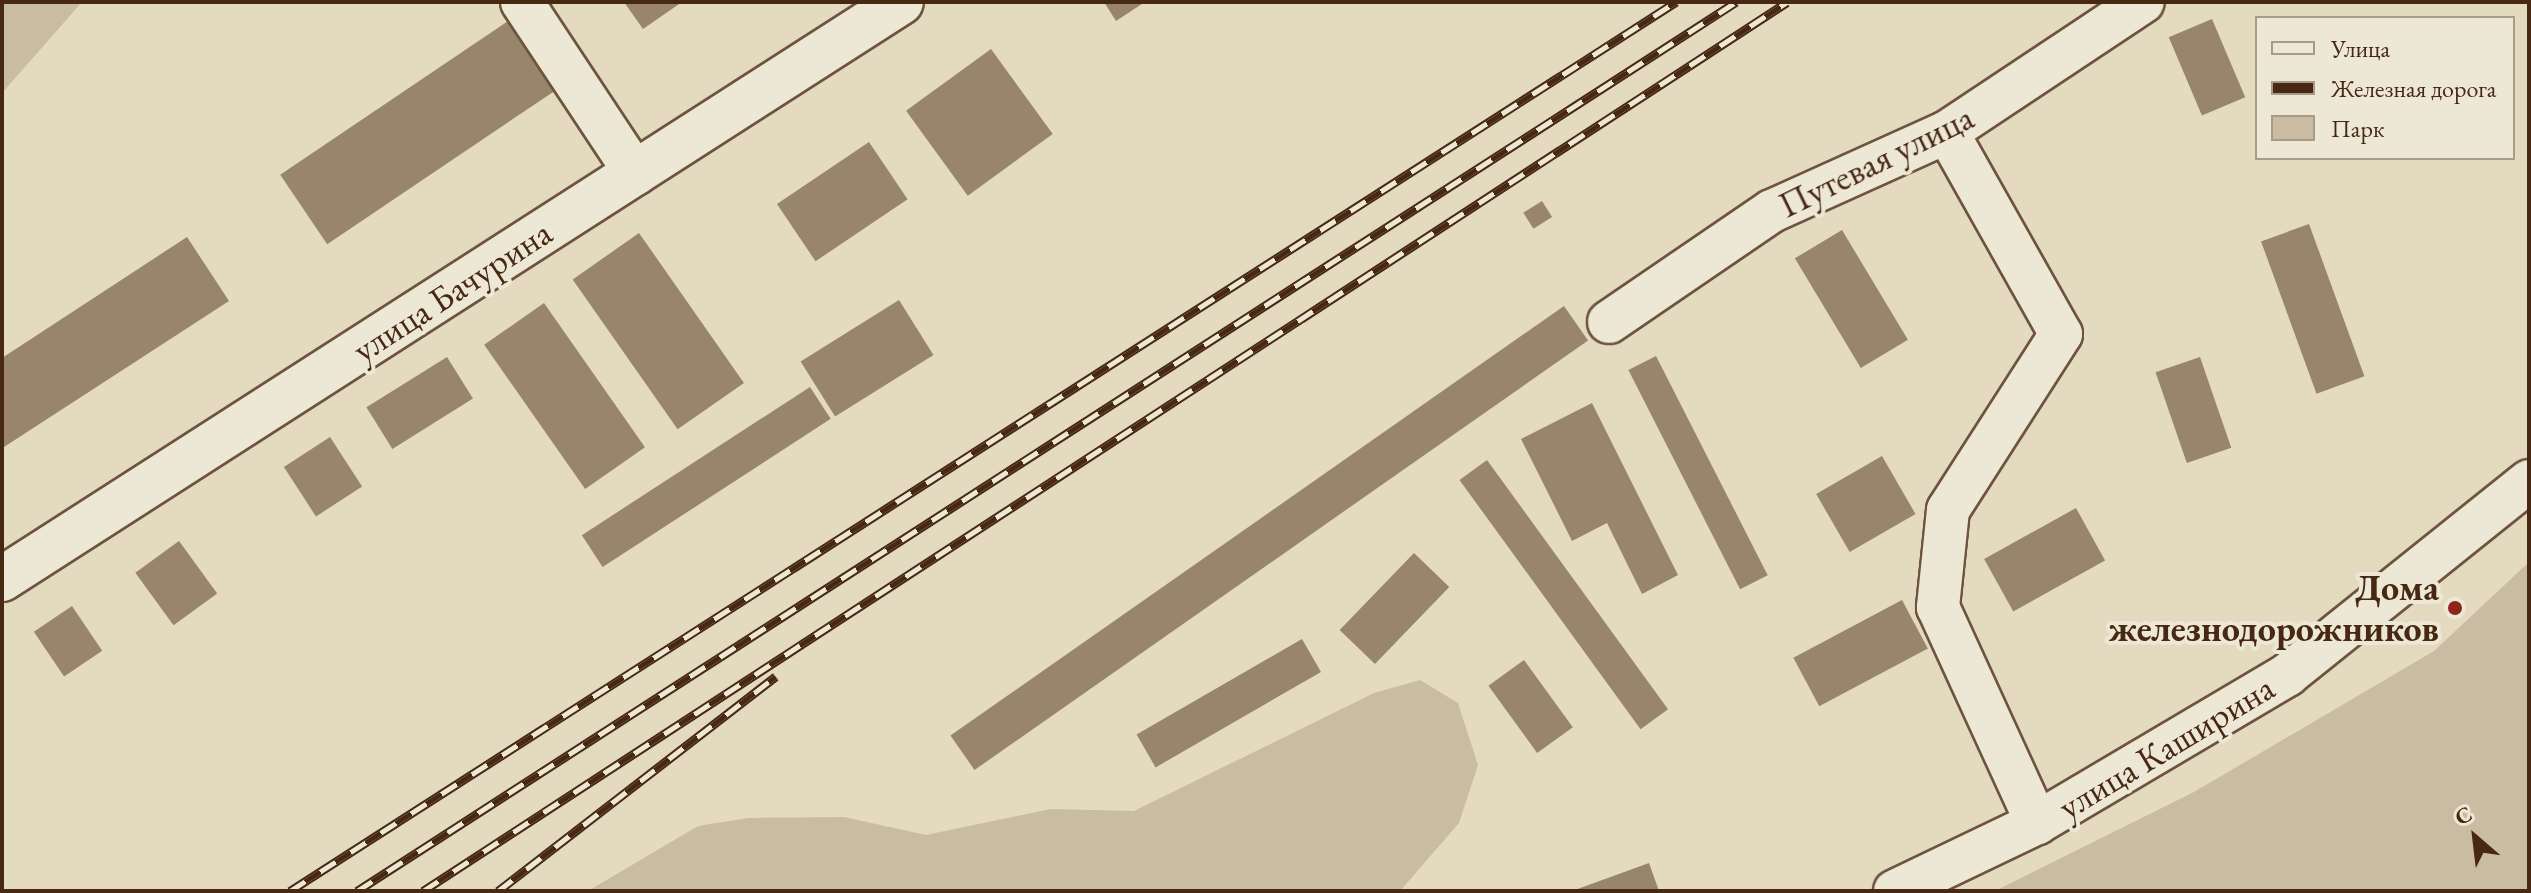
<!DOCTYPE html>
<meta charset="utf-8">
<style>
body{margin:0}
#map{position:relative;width:2531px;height:893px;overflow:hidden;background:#e4dabf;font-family:"EB Garamond",serif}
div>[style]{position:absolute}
.green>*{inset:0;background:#c9bca2}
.building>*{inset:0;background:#98856c;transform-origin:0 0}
.roads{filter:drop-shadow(2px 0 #6e543e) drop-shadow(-2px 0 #6e543e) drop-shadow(0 2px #6e543e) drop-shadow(0 -2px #6e543e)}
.minor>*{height:42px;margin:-21px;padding:0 21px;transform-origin:21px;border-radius:21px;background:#ede7d5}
.tertiary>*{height:44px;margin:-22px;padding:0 22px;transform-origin:22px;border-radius:22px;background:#ede7d5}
.rail>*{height:9px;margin-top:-4.5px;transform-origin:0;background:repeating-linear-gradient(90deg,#ede7d5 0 18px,#462813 0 36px);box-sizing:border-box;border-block:2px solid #462813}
.dots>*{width:22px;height:22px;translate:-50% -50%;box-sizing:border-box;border:4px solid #ede7d5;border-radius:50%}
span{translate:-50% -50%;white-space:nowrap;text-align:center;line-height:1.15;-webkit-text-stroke:8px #ede7d5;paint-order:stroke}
.street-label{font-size:36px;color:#462813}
.poi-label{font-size:36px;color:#462813;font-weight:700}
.right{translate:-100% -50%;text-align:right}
.frame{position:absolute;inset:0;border:4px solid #462813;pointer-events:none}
.legend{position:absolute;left:2255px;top:16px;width:260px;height:144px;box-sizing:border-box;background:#ede7d5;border:2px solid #aa9b87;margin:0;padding:10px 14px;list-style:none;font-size:24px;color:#462813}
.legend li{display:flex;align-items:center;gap:16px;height:40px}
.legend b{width:40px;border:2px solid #aa9b87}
.north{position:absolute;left:2435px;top:797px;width:80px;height:80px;-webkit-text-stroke:6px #ede7d5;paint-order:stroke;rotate:332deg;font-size:22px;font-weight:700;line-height:32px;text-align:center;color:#462813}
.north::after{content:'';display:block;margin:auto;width:28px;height:36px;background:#462813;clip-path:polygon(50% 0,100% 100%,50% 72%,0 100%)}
</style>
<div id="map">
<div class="green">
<i style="clip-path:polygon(2px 2px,82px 2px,2px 93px)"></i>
<i style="clip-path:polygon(2529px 562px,2529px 891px,1995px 891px,2194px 792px,2434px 651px)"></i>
<i style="clip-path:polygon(1420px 680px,1458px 703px,1478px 765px,1459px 823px,1400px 891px,588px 891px,698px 826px,748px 818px,844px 817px,926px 835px,1051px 809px,1134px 811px,1374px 693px)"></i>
</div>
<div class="building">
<i style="clip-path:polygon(624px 2px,682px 2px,643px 29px)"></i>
<i style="clip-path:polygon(1104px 2px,1145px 2px,1116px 21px)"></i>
<i style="left:514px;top:17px;width:84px;height:282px;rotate:56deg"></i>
<i style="left:2212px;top:19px;width:85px;height:47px;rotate:67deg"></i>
<i style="left:991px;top:49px;width:105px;height:105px;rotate:54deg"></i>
<i style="left:869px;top:142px;width:69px;height:111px;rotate:56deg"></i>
<i style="left:1542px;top:201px;width:19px;height:22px;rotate:58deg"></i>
<i style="left:2309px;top:224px;width:162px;height:51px;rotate:70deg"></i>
<i style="left:1842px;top:230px;width:128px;height:55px;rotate:59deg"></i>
<i style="left:639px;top:233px;width:183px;height:81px;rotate:55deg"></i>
<i style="clip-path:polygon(187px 237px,229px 301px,4px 447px,2px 358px)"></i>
<i style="left:899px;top:300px;width:65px;height:116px;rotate:58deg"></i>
<i style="left:544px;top:303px;width:176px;height:73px;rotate:55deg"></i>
<i style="left:1564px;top:306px;width:42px;height:749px;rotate:55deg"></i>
<i style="left:1656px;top:356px;width:246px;height:31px;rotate:63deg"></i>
<i style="left:447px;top:357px;width:49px;height:95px;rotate:58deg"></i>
<i style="left:2200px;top:357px;width:96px;height:47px;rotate:71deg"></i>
<i style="left:810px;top:387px;width:38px;height:272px;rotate:57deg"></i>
<i style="clip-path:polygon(1592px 403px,1678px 575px,1642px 594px,1607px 523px,1572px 541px,1521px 439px)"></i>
<i style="left:330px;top:437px;width:59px;height:55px;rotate:57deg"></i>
<i style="left:1882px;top:456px;width:67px;height:76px;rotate:60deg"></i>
<i style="left:1487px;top:460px;width:308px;height:34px;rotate:54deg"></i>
<i style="left:2076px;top:508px;width:60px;height:105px;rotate:61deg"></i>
<i style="left:179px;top:541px;width:65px;height:54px;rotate:54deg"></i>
<i style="left:1414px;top:553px;width:49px;height:107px;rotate:44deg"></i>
<i style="left:1902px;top:600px;width:55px;height:123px;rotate:62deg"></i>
<i style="left:72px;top:606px;width:54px;height:46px;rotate:56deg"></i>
<i style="left:1302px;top:639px;width:38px;height:191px;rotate:60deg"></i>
<i style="left:1524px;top:660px;width:83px;height:44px;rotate:54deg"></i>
<i style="clip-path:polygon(1649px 863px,1659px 891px,1572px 891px)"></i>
</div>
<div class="roads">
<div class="minor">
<i style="left:522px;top:2px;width:206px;rotate:56.5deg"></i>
<i style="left:1947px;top:132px;width:232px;rotate:60.6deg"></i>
<i style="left:2061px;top:334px;width:209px;rotate:122.7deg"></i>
<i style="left:1948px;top:510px;width:98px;rotate:95.9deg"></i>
<i style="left:1938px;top:607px;width:238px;rotate:65.4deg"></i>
<i style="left:1609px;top:322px;width:197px;rotate:-34.3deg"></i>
<i style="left:1772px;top:211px;width:192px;rotate:-24.3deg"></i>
<i style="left:1947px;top:132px;width:235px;rotate:-33.6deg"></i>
<i style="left:1895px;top:891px;width:157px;rotate:-25.6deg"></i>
<i style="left:2037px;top:823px;width:291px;rotate:-30.6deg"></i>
<i style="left:2287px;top:675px;width:310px;rotate:-38.7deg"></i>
</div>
<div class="tertiary">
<i style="left:2px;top:579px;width:1068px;rotate:-32.69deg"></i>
</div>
</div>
<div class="rail">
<i style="left:290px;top:891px;width:1647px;rotate:-32.68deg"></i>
<i style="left:357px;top:891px;width:1641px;rotate:-32.81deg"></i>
<i style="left:423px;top:891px;width:1628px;rotate:-33.09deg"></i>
<i style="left:498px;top:891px;width:351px;rotate:-37.7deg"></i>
</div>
<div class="dots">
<i style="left:2455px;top:608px;background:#8f2418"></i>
</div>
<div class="street-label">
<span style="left:1876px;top:161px;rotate:-26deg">Путевая улица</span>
<span style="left:452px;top:291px;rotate:-33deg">улица Бачурина</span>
<span style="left:2166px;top:747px;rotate:-31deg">улица Каширина</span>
</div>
<div class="poi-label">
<span class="right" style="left:2439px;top:608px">Дома<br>железнодорожников</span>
</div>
<div class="frame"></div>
<ul class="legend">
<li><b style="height:10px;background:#ede7d5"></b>Улица</li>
<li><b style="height:10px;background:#462813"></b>Железная дорога</li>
<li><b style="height:22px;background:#c9bca2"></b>Парк</li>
</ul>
<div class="north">С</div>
</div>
